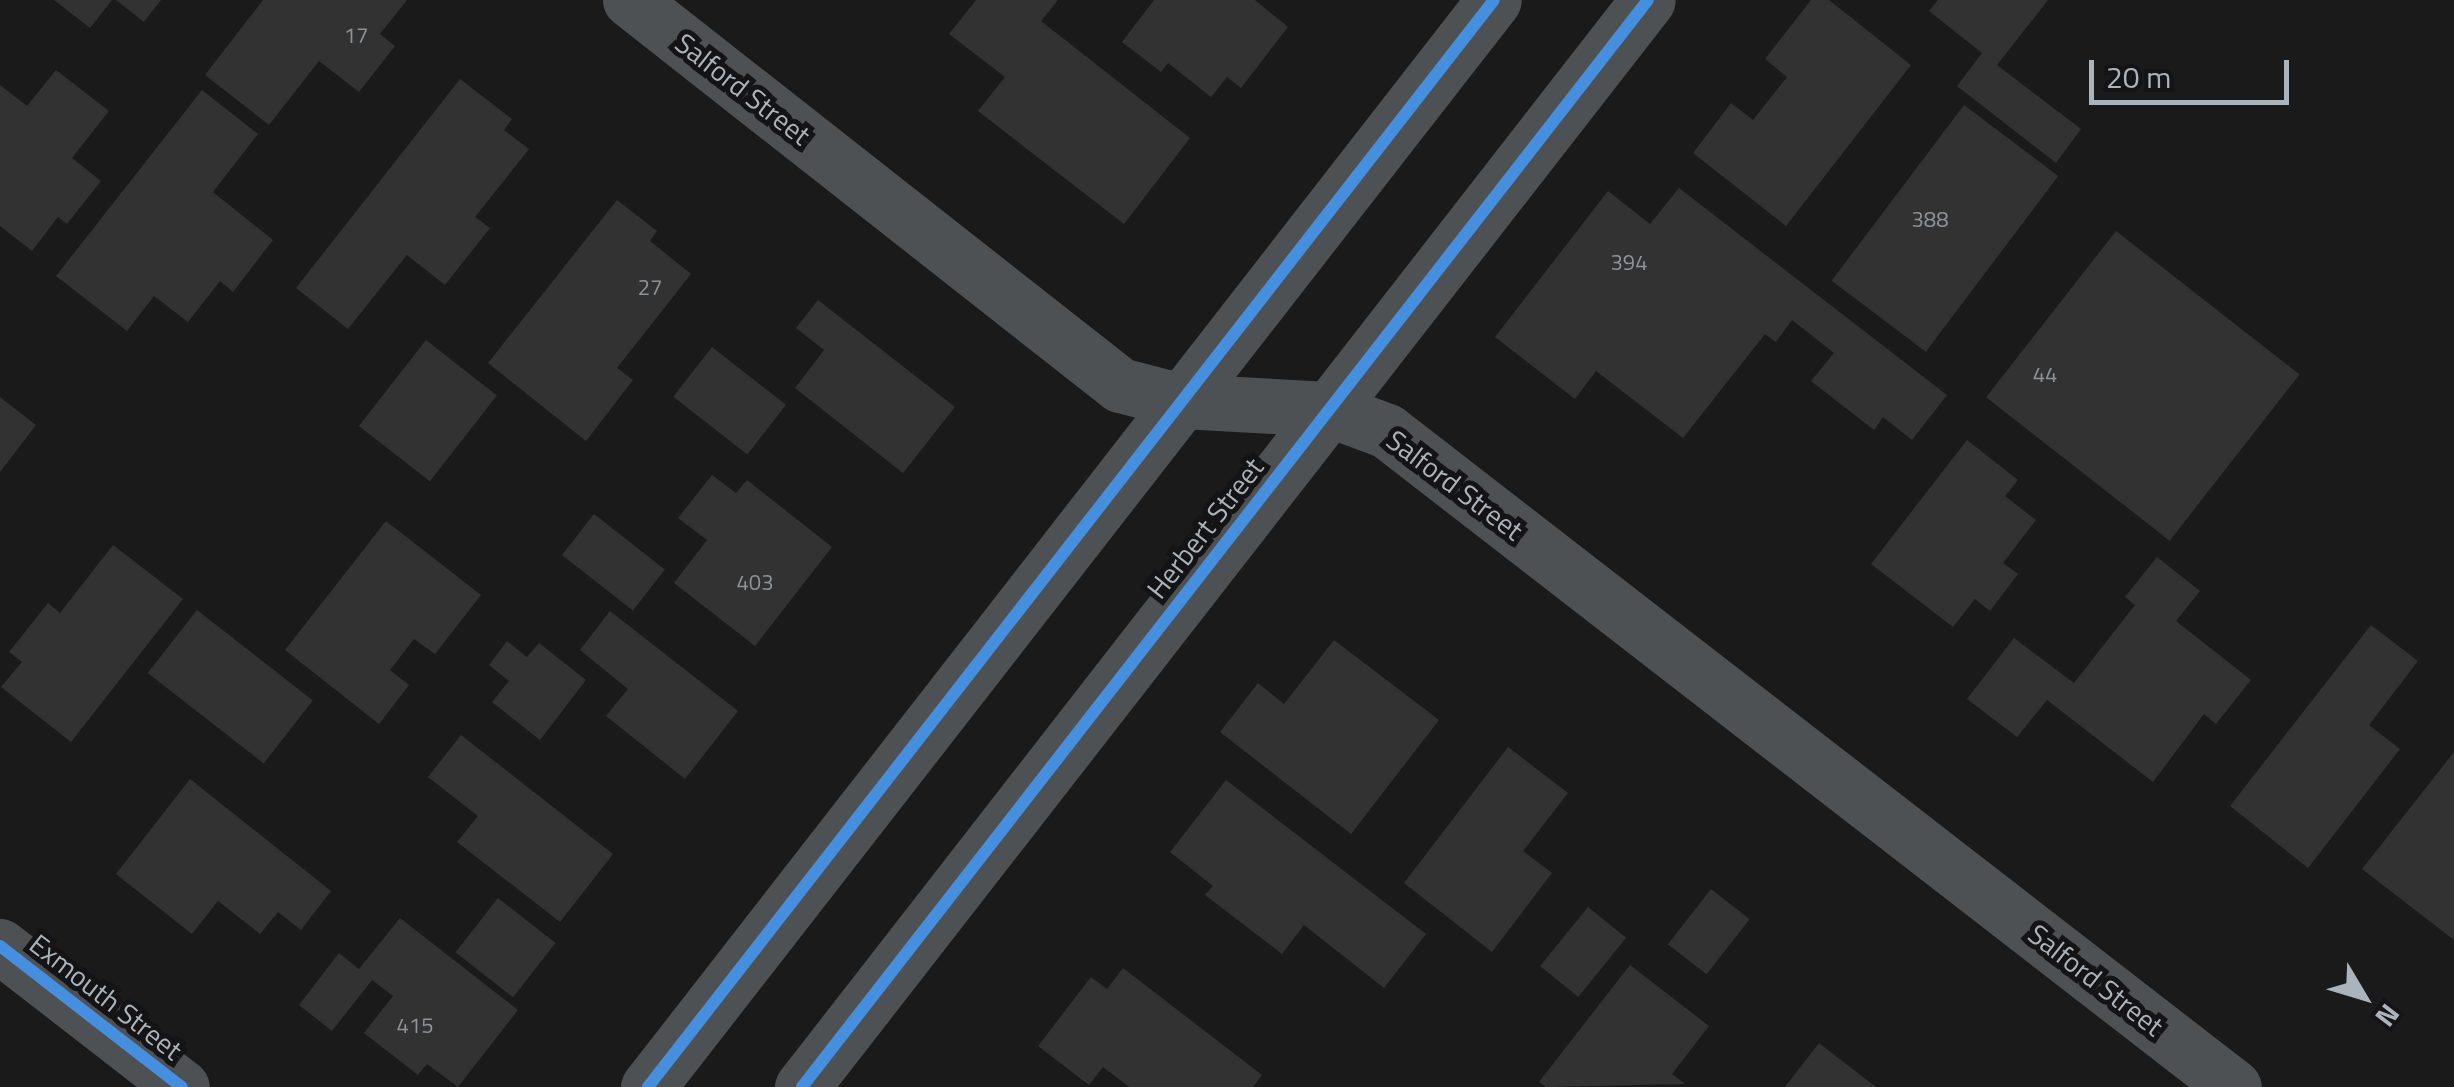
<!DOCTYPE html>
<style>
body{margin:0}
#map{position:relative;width:2454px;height:1087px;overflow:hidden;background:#1a1a1a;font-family:"Titillium Web",sans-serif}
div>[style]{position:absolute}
.building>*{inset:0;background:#323232;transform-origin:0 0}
.minor>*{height:55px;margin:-27.5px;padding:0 27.5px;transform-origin:27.5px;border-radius:27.5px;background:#4e5153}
.tertiary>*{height:55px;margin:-27.5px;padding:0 27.5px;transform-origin:27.5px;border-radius:27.5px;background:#4e5153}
.cycleway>*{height:12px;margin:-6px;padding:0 6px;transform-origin:6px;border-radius:6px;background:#468fdf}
span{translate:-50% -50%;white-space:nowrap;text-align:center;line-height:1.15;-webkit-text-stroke:10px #141416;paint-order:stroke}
.number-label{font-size:22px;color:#8d9399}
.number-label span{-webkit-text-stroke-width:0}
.street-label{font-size:28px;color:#abb3bb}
.north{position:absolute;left:2314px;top:947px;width:100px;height:100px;-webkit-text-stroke:8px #141416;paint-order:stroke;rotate:128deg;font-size:28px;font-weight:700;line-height:40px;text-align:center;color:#abb3bb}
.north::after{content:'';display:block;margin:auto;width:35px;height:45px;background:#abb3bb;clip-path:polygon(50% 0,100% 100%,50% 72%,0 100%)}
.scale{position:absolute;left:2089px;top:60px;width:200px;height:45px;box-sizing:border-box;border:5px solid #abb3bb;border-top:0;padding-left:12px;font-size:30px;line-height:35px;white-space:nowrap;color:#abb3bb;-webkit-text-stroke:8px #141416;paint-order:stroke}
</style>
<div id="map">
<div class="building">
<i style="clip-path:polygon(54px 0,112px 0,90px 28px)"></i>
<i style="clip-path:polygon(116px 0,161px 0,144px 22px)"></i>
<i style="clip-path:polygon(263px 0,407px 0,380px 34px,395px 46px,359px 92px,319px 61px,269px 125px,205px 75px)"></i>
<i style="clip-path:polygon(976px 0,1058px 0,1041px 21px,1190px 138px,1124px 224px,978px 111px,1005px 77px,949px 34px)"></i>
<i style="clip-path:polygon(1154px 0,1255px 0,1288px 27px,1241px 88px,1227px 77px,1211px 97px,1168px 63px,1161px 72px,1122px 42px)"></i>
<i style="clip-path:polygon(1811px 0,1829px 0,1911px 65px,1786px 226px,1693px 153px,1731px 103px,1753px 120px,1787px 77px,1765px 59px)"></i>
<i style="clip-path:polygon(1938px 0,2048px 0,1997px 65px,2081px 129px,2056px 163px,1957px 86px,1982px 53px,1929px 11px)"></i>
<i style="clip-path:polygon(56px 70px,109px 111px,72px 158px,101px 181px,67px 224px,58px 217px,32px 251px,0 226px,0 85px,27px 106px)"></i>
<i style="clip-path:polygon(460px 79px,512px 119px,504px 130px,529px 149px,475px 217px,490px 228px,445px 285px,407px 255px,348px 329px,296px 288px)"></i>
<i style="clip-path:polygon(202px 90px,258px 134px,213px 192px,273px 240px,233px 292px,220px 281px,188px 322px,154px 296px,127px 331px,56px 276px)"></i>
<i style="left:1964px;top:105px;width:118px;height:220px;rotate:37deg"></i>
<i style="clip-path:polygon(1679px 188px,1947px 395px,1912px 440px,1883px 417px,1874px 430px,1811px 381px,1834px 353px,1792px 320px,1776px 342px,1765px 334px,1683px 438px,1596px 371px,1575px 399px,1495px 337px,1608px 191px,1650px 224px)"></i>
<i style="clip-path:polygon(617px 200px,657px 231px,650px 241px,691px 274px,617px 368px,633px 380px,586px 441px,488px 363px)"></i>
<i style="left:2116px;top:231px;width:233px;height:211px;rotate:38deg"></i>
<i style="clip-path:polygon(818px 300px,955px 407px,903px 473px,795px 388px,824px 350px,796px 328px)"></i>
<i style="left:426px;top:340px;width:90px;height:109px;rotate:38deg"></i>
<i style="left:712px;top:347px;width:94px;height:63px;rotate:38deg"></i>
<i style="clip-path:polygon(0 397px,36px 425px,0 472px)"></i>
<i style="clip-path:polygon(1967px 440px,2018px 480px,2005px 496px,2036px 520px,2003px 563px,2018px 574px,1990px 611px,1975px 599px,1953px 627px,1871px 564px)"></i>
<i style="clip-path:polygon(712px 475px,736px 493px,747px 480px,832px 547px,755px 646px,674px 583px,707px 540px,678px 518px)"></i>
<i style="left:594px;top:514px;width:90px;height:52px;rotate:38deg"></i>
<i style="clip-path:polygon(386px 521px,481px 595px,435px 654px,414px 639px,390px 670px,409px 685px,379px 724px,285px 650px)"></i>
<i style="clip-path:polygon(113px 545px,183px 599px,71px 742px,1px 687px,22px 662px,9px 652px,48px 603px,60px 613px)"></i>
<i style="clip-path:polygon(2157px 557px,2200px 591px,2176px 621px,2251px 680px,2216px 724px,2204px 714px,2153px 782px,2047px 700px,2017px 737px,1967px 699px,2014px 638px,2074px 683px,2135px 605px,2125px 597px)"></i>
<i style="left:197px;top:610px;width:147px;height:80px;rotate:38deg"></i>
<i style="clip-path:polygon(610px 611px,738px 711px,685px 779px,606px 716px,628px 689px,580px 650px)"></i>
<i style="clip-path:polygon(2371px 625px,2418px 661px,2369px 725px,2400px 749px,2308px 868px,2230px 806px)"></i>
<i style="clip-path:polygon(1334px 640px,1439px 720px,1351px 834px,1220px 732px,1258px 683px,1284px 704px)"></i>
<i style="clip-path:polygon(507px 641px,527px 657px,539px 643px,586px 680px,540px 740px,492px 702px,509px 681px,489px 665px)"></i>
<i style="clip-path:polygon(461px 735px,613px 854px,560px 922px,457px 842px,478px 816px,428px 777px)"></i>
<i style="clip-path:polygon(1508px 747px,1568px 793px,1523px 851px,1552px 873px,1492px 952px,1404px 883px)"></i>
<i style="clip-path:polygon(2454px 752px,2454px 940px,2362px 869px)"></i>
<i style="clip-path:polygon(190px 779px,331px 891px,301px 930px,278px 912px,260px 934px,218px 901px,192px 934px,116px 874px)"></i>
<i style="clip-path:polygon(1226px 780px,1426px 934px,1384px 988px,1304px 925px,1282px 954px,1205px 895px,1213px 886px,1170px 852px)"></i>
<i style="left:1711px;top:889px;width:49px;height:70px;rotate:38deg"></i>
<i style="left:498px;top:898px;width:73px;height:69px;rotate:38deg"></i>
<i style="left:1588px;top:907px;width:49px;height:76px;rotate:39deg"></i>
<i style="clip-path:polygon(400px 918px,518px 1010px,458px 1087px,427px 1064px,418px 1075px,364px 1033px,393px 996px,372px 980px,332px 1031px,299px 1005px,339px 953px,359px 969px)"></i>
<i style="clip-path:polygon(1630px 965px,1709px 1026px,1672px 1074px,1685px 1084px,1546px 1087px,1539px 1082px)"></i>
<i style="clip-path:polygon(1123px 968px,1262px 1075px,1253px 1087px,1129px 1087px,1103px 1067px,1089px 1085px,1038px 1046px,1091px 977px,1107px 989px)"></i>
<i style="clip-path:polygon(1819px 1043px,1876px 1087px,1785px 1087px)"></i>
</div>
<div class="minor">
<i style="left:630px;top:0;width:623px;rotate:38.16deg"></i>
<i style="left:1120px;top:385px;width:64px;rotate:14.5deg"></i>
<i style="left:1182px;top:401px;width:146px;rotate:3.1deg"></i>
<i style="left:1328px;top:409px;width:63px;rotate:20.4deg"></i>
<i style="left:1387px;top:431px;width:1071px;rotate:37.76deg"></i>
</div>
<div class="tertiary">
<i style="left:0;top:946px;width:230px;rotate:37.8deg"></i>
<i style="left:648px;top:1087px;width:1377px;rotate:-52.11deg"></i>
<i style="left:802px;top:1087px;width:1377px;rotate:-52.11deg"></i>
</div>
<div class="cycleway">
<i style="left:0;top:946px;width:230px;rotate:37.8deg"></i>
<i style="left:648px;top:1087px;width:1377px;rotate:-52.11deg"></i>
<i style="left:802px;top:1087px;width:1377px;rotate:-52.11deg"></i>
</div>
<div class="number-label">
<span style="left:356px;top:36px">17</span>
<span style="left:1930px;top:220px">388</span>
<span style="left:1629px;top:263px">394</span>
<span style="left:650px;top:288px">27</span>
<span style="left:2045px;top:375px">44</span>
<span style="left:755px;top:583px">403</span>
<span style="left:415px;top:1026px">415</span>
</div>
<div class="street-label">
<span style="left:743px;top:89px;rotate:38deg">Salford Street</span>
<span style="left:1455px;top:485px;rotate:37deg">Salford Street</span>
<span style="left:1205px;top:528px;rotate:-52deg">Herbert Street</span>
<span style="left:2096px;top:980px;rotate:38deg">Salford Street</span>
<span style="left:106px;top:997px;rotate:38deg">Exmouth Street</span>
</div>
<div class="north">N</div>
<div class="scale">20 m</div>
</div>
